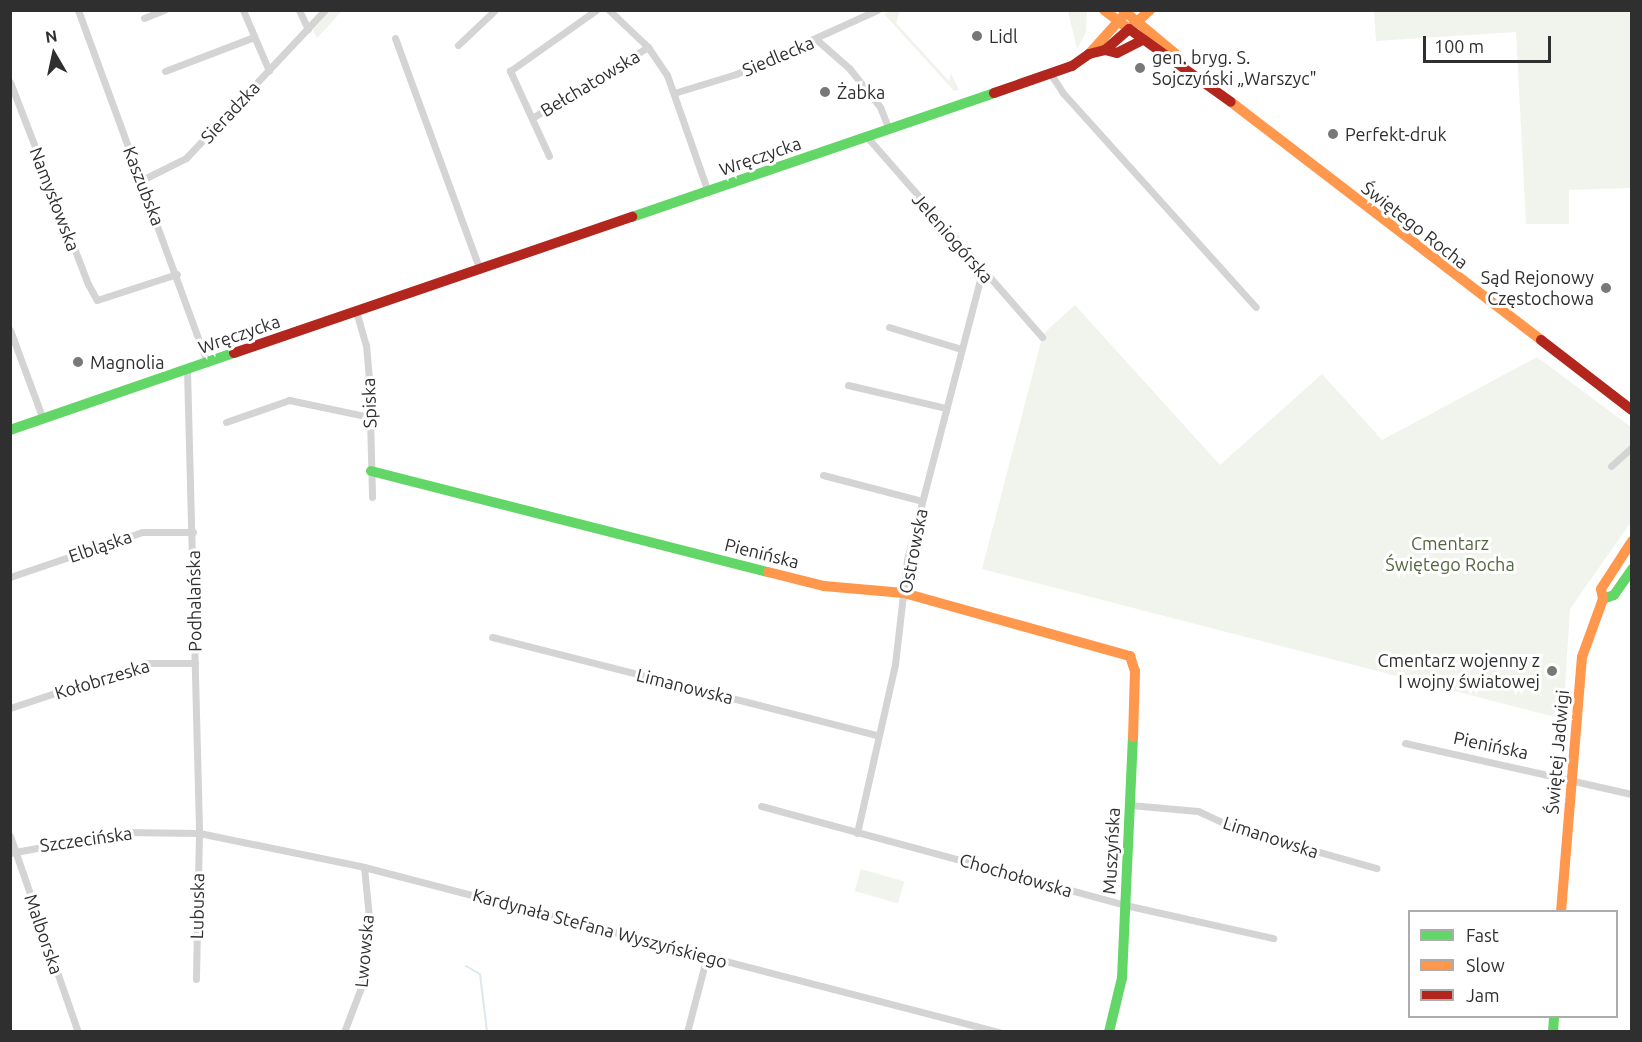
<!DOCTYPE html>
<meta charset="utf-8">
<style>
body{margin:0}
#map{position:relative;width:1642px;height:1042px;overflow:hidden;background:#fff;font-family:Ubuntu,sans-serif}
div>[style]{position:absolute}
.green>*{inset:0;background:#f1f4ed;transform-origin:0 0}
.stream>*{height:2px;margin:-1px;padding:0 1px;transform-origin:1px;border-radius:1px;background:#dbe8f0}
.street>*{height:7px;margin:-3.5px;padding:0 3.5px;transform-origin:3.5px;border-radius:3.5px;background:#d4d4d4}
.fast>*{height:10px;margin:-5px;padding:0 5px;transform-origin:5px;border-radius:5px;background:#63d668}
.slow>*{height:10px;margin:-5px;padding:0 5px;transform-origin:5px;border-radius:5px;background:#ff974d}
.jam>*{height:10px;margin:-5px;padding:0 5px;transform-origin:5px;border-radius:5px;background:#b3261e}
.dots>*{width:16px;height:16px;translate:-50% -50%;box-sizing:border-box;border:3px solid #fff;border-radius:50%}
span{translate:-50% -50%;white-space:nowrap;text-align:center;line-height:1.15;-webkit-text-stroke:6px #fff;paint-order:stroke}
.poi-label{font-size:18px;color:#2f2f2f}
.left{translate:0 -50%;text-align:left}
.right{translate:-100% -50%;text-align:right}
.street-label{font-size:18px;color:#2f2f2f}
.park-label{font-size:18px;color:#536740}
.frame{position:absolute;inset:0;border:12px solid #2f2f2f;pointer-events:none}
.legend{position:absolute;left:1408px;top:910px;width:210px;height:108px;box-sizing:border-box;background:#fff;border:2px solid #acacac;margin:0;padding:8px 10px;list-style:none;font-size:18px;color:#2f2f2f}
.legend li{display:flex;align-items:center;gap:12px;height:30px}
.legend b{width:30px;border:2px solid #acacac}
.north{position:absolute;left:24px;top:24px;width:60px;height:60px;-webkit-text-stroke:4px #fff;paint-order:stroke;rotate:351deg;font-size:16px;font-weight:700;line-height:24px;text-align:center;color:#2f2f2f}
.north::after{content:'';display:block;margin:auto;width:21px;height:27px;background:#2f2f2f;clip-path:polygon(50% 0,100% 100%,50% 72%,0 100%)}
.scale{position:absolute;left:1423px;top:36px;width:128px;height:27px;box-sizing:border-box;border:3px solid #2f2f2f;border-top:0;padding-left:8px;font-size:18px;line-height:21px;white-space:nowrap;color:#2f2f2f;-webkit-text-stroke:4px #fff;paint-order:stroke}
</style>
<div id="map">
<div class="green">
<i style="clip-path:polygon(331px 10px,342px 11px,317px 38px,313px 30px)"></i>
<i style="clip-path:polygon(892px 10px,900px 11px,896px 23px,949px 81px,951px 73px,959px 90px,954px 91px,884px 14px)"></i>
<i style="clip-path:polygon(1068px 11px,1087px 11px,1086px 32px,1077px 49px)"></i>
<i style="clip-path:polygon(1374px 11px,1630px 11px,1631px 188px,1569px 190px,1569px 224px,1526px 224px,1516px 32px,1376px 41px)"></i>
<i style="clip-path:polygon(1075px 305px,1220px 465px,1322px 374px,1382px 440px,1537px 357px,1631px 427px,1631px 522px,1570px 609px,1563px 719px,982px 569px,1043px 334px)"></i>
<i style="left:861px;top:869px;width:45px;height:23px;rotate:16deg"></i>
</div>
<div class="stream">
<i style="left:466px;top:966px;width:16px;rotate:30deg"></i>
<i style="left:480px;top:974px;width:58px;rotate:83.1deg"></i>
</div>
<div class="street">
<i style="left:78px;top:10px;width:376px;rotate:69.9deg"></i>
<i style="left:243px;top:10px;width:66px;rotate:66.9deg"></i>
<i style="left:299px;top:10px;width:21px;rotate:65deg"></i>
<i style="left:609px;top:10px;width:54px;rotate:43.5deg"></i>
<i style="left:648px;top:47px;width:34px;rotate:56deg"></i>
<i style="left:667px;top:75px;width:124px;rotate:70.7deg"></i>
<i style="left:144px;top:18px;width:22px;rotate:-22deg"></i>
<i style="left:395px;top:38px;width:247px;rotate:69.9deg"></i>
<i style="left:817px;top:40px;width:43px;rotate:41.2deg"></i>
<i style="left:849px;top:68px;width:50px;rotate:51.5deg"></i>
<i style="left:880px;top:107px;width:24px;rotate:68deg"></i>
<i style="left:458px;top:45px;width:51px;rotate:-43.4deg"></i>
<i style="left:165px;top:71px;width:95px;rotate:-20.9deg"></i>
<i style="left:1050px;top:73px;width:24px;rotate:57deg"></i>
<i style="left:1063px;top:93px;width:288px;rotate:48deg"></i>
<i style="left:10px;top:82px;width:217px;rotate:68.9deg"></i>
<i style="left:88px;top:284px;width:18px;rotate:61deg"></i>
<i style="left:97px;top:300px;width:84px;rotate:-18deg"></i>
<i style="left:674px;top:93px;width:65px;rotate:-17deg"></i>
<i style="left:736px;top:74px;width:155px;rotate:-24.4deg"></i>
<i style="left:532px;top:118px;width:136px;rotate:-31.5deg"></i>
<i style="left:867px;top:137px;width:266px;rotate:48.8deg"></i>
<i style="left:549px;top:156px;width:94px;rotate:-114.6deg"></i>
<i style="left:510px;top:71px;width:105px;rotate:-35.3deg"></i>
<i style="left:142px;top:180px;width:49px;rotate:-26.6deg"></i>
<i style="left:186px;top:158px;width:203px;rotate:-46.8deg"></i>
<i style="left:356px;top:311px;width:35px;rotate:74deg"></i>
<i style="left:366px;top:345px;width:35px;rotate:85deg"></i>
<i style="left:369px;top:380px;width:117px;rotate:88.5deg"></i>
<i style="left:889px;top:327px;width:75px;rotate:17deg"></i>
<i style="left:10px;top:330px;width:95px;rotate:69.7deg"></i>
<i style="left:187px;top:370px;width:463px;rotate:88.5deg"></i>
<i style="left:199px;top:833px;width:146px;rotate:91.2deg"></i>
<i style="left:848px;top:385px;width:101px;rotate:13.2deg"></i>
<i style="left:226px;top:422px;width:67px;rotate:-19.2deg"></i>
<i style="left:289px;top:400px;width:83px;rotate:11.9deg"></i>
<i style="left:1611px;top:466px;width:28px;rotate:-42deg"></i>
<i style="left:823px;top:475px;width:102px;rotate:14.7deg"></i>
<i style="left:10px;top:577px;width:139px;rotate:-18.8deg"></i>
<i style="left:142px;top:532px;width:51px"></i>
<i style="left:492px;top:637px;width:397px;rotate:14.3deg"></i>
<i style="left:10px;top:708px;width:142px;rotate:-18.4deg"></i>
<i style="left:145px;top:663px;width:50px"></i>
<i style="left:1405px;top:743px;width:233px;rotate:12.7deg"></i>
<i style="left:1130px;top:805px;width:68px;rotate:5deg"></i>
<i style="left:1198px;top:811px;width:40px;rotate:25deg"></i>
<i style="left:1234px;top:828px;width:148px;rotate:15.7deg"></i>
<i style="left:761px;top:806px;width:377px;rotate:15.2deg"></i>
<i style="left:1125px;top:905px;width:152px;rotate:12.6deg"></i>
<i style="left:857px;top:833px;width:173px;rotate:-77.3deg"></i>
<i style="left:895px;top:664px;width:105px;rotate:-83.4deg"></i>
<i style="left:907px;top:560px;width:298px;rotate:-75.4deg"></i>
<i style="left:10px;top:836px;width:207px;rotate:70.9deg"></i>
<i style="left:10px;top:853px;width:114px;rotate:-10.6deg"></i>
<i style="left:122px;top:832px;width:77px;rotate:0.7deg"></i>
<i style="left:199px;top:833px;width:168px;rotate:11.6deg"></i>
<i style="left:364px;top:867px;width:656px;rotate:14.57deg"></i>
<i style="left:344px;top:1032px;width:59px;rotate:-69.1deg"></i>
<i style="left:365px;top:977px;width:60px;rotate:-86.2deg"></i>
<i style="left:369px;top:917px;width:50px;rotate:-95.7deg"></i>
<i style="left:687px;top:1032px;width:79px;rotate:-75.3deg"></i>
</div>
<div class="fast">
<i style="left:632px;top:217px;width:383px;rotate:-18.9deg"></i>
<i style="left:10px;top:430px;width:237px;rotate:-19deg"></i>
<i style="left:371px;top:471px;width:410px;rotate:14.3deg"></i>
<i style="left:1603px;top:599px;width:12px;rotate:-20deg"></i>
<i style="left:1614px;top:595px;width:32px;rotate:-55deg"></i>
<i style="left:1109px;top:1032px;width:56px;rotate:-76.5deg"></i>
<i style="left:1122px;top:978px;width:241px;rotate:-87.4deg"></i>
<i style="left:1553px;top:1032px;width:16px;rotate:-86deg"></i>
</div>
<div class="slow">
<i style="left:1104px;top:10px;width:31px;rotate:37deg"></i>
<i style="left:1129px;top:29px;width:28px;rotate:-42deg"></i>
<i style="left:1123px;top:10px;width:70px;rotate:39.8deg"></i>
<i style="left:1177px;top:55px;width:9px;rotate:69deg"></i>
<i style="left:1089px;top:54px;width:52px;rotate:-48.1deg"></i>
<i style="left:1231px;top:102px;width:391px;rotate:37.5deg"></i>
<i style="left:768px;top:572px;width:58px;rotate:14deg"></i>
<i style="left:824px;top:586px;width:80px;rotate:5deg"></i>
<i style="left:904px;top:593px;width:235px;rotate:15.6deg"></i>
<i style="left:1130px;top:656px;width:16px;rotate:72deg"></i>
<i style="left:1135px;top:671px;width:66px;rotate:91.7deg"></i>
<i style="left:1561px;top:912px;width:256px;rotate:-85.3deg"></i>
<i style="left:1582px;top:657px;width:62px;rotate:-70.1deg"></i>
<i style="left:1603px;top:599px;width:10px;rotate:-101deg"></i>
<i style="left:1601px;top:589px;width:57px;rotate:-57.1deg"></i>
</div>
<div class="jam">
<i style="left:1105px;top:50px;width:12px;rotate:14deg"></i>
<i style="left:1117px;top:53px;width:29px;rotate:-27deg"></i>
<i style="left:994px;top:93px;width:83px;rotate:-19.1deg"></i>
<i style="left:1072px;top:66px;width:21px;rotate:-35deg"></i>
<i style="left:1089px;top:54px;width:16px;rotate:-14deg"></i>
<i style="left:1105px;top:50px;width:32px;rotate:-41deg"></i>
<i style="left:1129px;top:29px;width:125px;rotate:35.6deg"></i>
<i style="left:1541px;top:340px;width:115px;rotate:37.6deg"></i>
<i style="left:234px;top:353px;width:421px;rotate:-18.9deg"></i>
</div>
<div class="dots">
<i style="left:977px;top:36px;background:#787878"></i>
<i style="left:1140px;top:68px;background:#787878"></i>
<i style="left:825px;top:92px;background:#787878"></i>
<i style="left:1333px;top:134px;background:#787878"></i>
<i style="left:1606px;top:288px;background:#787878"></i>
<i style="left:78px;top:362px;background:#787878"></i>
<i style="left:1552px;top:671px;background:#787878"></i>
</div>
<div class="poi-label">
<span class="left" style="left:989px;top:36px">Lidl</span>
<span class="left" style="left:1152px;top:68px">gen. bryg. S.<br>Sojczyński „Warszyc"</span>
<span class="left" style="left:837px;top:92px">Żabka</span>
<span class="left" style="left:1345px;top:134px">Perfekt-druk</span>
<span class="right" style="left:1594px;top:288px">Sąd Rejonowy<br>Częstochowa</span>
<span class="left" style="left:90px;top:362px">Magnolia</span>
<span class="right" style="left:1540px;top:671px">Cmentarz wojenny z<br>I wojny światowej</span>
</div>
<div class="street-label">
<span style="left:778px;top:56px;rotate:-23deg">Siedlecka</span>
<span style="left:590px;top:83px;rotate:-31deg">Bełchatowska</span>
<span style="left:230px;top:112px;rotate:-47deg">Sieradzka</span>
<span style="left:760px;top:156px;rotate:-19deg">Wręczycka</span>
<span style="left:144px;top:186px;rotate:69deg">Kaszubska</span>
<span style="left:55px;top:199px;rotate:69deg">Namysłowska</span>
<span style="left:1415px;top:225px;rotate:38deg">Świętego Rocha</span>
<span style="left:953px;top:238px;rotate:49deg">Jeleniogórska</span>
<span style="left:239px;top:334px;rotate:-19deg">Wręczycka</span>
<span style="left:369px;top:403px;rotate:-92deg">Spiska</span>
<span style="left:100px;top:546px;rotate:-19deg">Elbląska</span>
<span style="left:913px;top:551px;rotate:-79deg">Ostrowska</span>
<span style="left:762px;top:553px;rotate:14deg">Pienińska</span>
<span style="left:194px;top:601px;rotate:-91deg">Podhalańska</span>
<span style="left:102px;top:679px;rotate:-17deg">Kołobrzeska</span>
<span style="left:685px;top:686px;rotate:14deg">Limanowska</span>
<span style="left:1491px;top:745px;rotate:12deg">Pienińska</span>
<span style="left:1557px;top:752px;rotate:-85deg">Świętej Jadwigi</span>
<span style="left:1271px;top:837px;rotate:18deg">Limanowska</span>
<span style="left:86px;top:839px;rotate:-8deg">Szczecińska</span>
<span style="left:1111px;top:851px;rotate:-87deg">Muszyńska</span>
<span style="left:1016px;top:875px;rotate:16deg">Chochołowska</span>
<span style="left:197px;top:906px;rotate:-89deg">Lubuska</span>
<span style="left:600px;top:928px;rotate:15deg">Kardynała Stefana Wyszyńskiego</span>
<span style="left:44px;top:934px;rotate:71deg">Malborska</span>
<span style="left:364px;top:951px;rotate:-85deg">Lwowska</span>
</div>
<div class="park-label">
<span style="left:1450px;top:554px">Cmentarz<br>Świętego Rocha</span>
</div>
<div class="frame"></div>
<ul class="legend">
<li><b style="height:8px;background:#63d668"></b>Fast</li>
<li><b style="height:8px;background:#ff974d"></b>Slow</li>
<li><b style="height:8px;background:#b3261e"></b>Jam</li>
</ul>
<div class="north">N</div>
<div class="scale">100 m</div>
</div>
